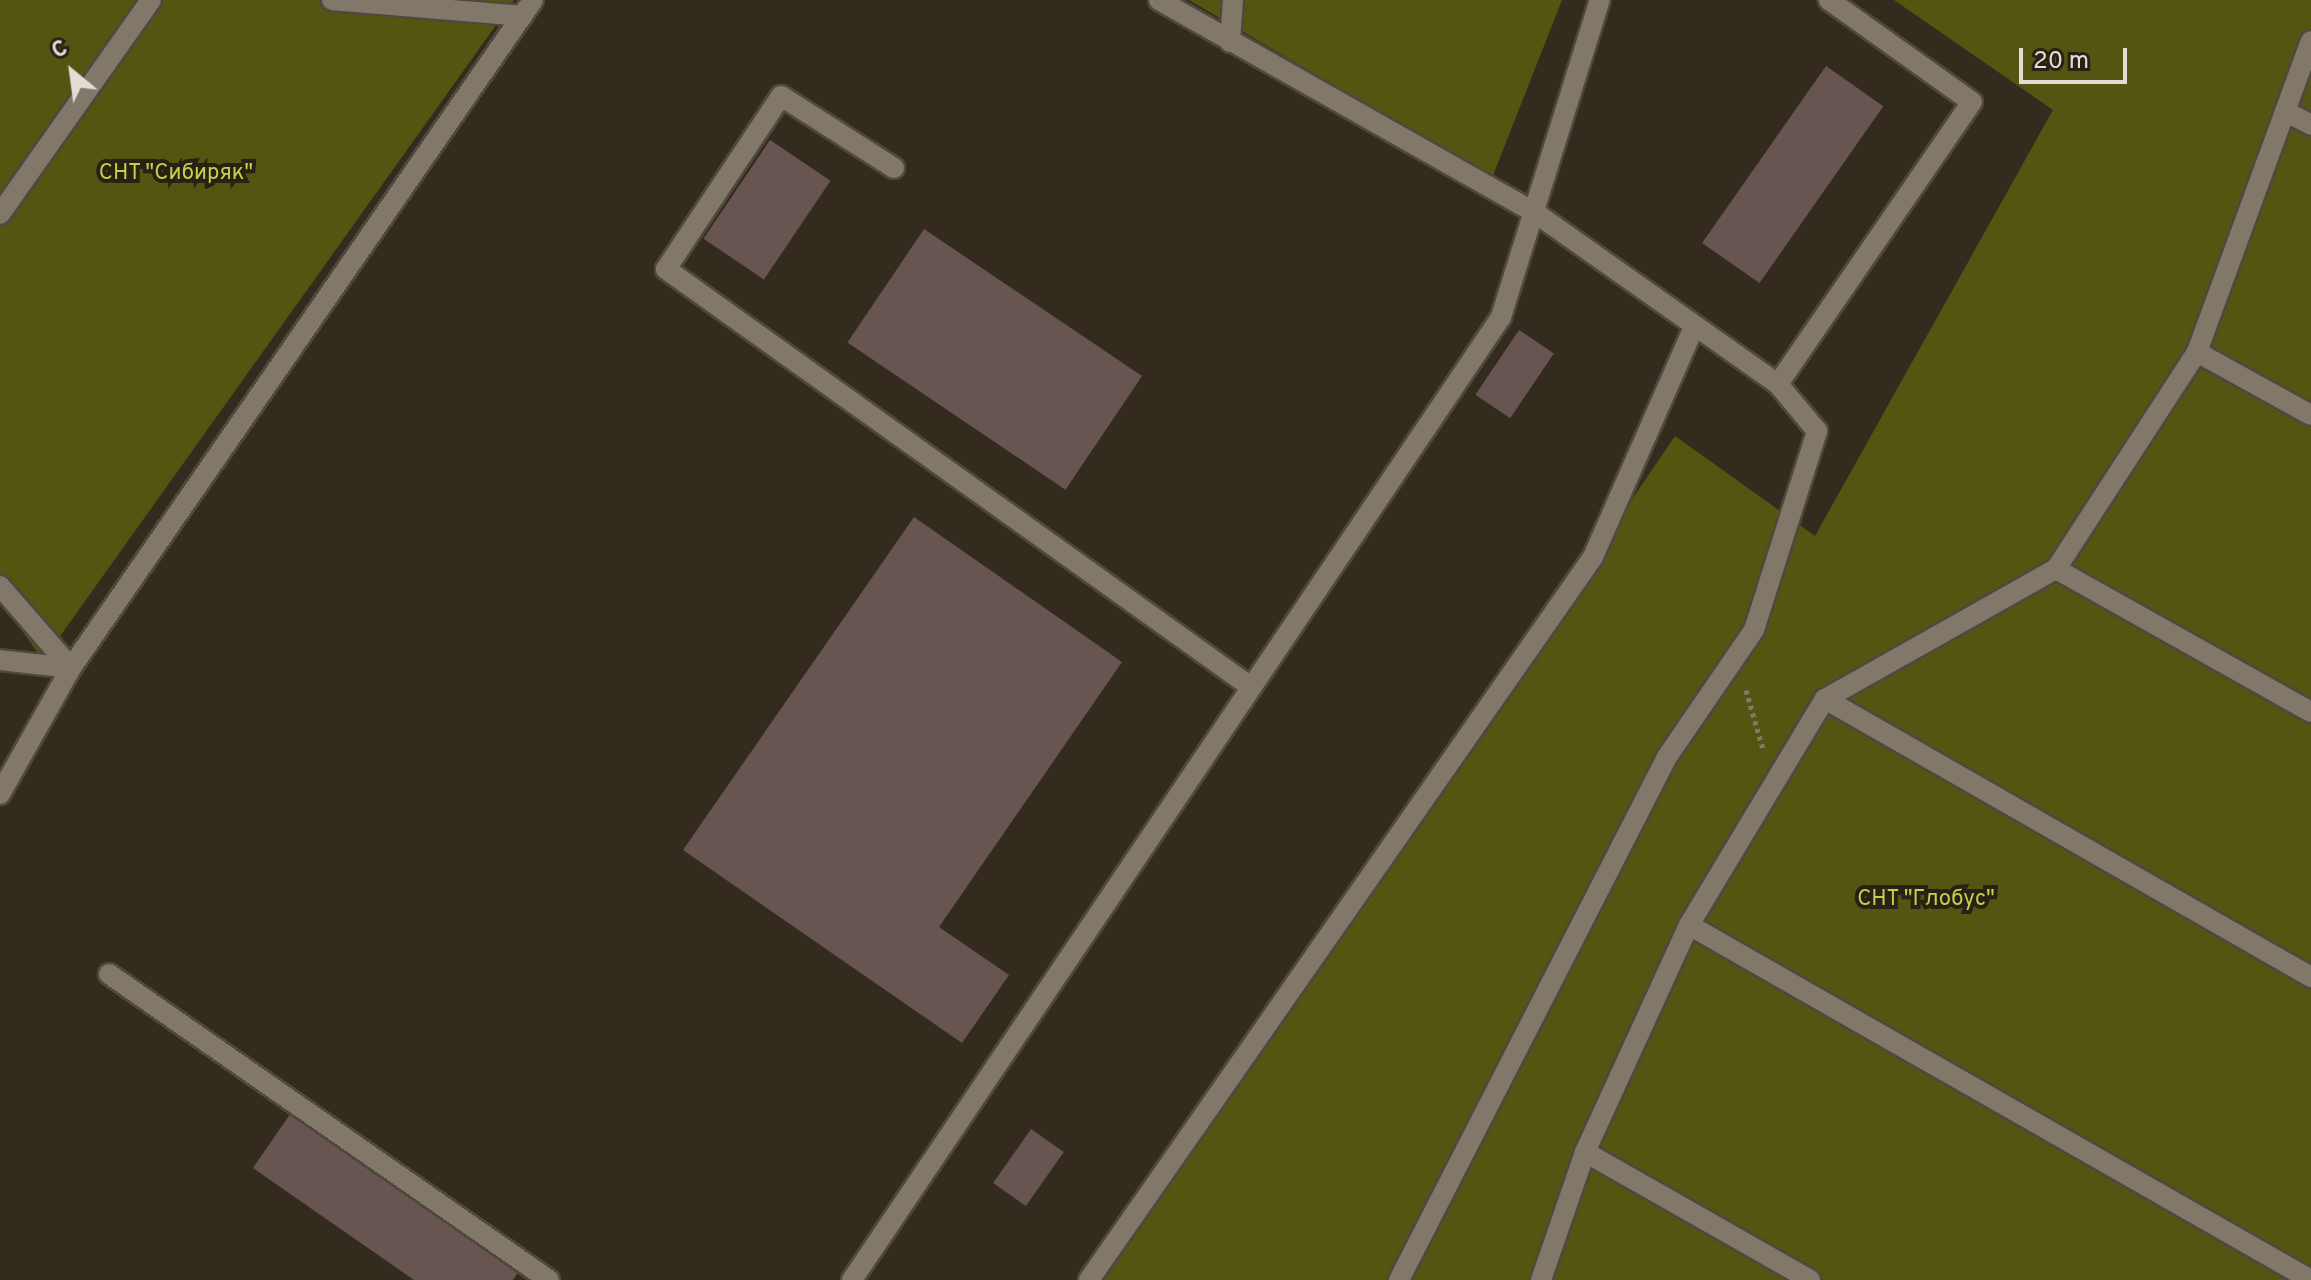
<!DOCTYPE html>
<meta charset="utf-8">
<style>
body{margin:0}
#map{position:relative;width:2311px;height:1280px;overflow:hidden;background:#332b1e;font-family:Overpass,sans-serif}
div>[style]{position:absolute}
.green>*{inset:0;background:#535610}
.building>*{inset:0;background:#685552;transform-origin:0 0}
.path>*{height:5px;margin-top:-2.5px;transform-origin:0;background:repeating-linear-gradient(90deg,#807a6e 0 4px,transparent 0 8px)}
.roads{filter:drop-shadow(2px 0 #4f483d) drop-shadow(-2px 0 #4f483d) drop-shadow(0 2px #4f483d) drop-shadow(0 -2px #4f483d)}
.lane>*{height:20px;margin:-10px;padding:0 10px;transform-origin:10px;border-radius:10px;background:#817869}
span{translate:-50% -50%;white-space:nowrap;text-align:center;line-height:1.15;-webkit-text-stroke:8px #292114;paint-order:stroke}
.park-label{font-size:22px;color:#c8cf4b}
.north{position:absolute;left:32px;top:32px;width:80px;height:80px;-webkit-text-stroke:6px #292114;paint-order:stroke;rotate:331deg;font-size:22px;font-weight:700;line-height:32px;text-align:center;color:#e3ded5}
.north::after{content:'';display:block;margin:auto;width:28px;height:36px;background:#e3ded5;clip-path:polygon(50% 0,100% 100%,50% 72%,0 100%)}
.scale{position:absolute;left:2019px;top:48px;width:108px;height:36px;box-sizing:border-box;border:4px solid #e3ded5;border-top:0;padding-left:10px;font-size:24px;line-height:28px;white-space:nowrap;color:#e3ded5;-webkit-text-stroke:6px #292114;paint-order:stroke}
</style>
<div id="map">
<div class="green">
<i style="clip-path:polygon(0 0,514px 0,43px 660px,0 600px)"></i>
<i style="clip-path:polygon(1189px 0,1562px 0,1492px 178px)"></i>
<i style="clip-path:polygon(1894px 0,2311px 0,2311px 1280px,1102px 1280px,1675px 436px,1815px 536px,2053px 110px)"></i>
</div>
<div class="building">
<i style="left:1826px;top:66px;width:70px;height:216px;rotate:35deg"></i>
<i style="left:770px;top:140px;width:73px;height:119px;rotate:34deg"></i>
<i style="left:924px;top:229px;width:263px;height:137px;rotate:34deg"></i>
<i style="left:1519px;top:330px;width:42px;height:78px;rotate:34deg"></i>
<i style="clip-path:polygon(914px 517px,1122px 662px,939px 927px,1009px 975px,962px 1043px,683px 850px)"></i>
<i style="clip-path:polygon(295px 1107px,523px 1265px,513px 1280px,414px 1280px,253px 1168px)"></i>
<i style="left:1031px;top:1129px;width:40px;height:66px;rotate:35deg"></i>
</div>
<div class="path">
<i style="left:1746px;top:690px;width:61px;rotate:73.9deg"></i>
</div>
<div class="roads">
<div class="lane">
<i style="left:332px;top:0;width:191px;rotate:4.8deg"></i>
<i style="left:1159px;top:0;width:431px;rotate:29.5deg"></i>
<i style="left:1534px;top:212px;width:299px;rotate:35.2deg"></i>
<i style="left:1778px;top:384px;width:342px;rotate:-55.5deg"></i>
<i style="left:1972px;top:102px;width:176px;rotate:-144.5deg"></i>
<i style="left:1230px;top:42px;width:42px;rotate:-85.9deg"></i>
<i style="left:2285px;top:111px;width:30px;rotate:28deg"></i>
<i style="left:894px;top:168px;width:134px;rotate:-147.5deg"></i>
<i style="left:781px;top:96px;width:208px;rotate:123.6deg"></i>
<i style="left:666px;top:269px;width:719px;rotate:35.55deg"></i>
<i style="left:0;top:214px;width:262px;rotate:-54.8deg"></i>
<i style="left:2197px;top:352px;width:130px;rotate:28.9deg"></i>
<i style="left:2056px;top:569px;width:292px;rotate:29.3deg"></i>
<i style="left:0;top:586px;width:108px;rotate:49.1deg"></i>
<i style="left:71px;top:668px;width:71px;rotate:-173.6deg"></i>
<i style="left:1825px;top:699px;width:560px;rotate:29.77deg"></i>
<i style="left:0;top:794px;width:145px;rotate:-60.6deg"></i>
<i style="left:71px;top:668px;width:812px;rotate:-55.33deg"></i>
<i style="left:1689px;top:925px;width:716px;rotate:29.72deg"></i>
<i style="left:109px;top:974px;width:536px;rotate:34.82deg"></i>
<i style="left:1585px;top:1152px;width:259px;rotate:29.6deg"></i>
<i style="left:852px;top:1280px;width:1161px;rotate:-56.02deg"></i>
<i style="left:1501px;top:317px;width:332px;rotate:-72.7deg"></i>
<i style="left:1089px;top:1280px;width:881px;rotate:-55.12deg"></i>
<i style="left:1593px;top:557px;width:251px;rotate:-66.3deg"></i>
<i style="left:1399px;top:1280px;width:588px;rotate:-62.87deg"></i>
<i style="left:1667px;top:757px;width:154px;rotate:-55.6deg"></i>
<i style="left:1754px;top:630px;width:209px;rotate:-72.4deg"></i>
<i style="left:1817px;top:431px;width:61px;rotate:-129.7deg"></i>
<i style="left:1541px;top:1280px;width:135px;rotate:-71deg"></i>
<i style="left:1585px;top:1152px;width:250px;rotate:-65.4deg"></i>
<i style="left:1689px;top:925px;width:264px;rotate:-59deg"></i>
<i style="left:1825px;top:699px;width:265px;rotate:-29.4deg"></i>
<i style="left:2056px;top:569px;width:259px;rotate:-57deg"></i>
<i style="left:2197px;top:352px;width:331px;rotate:-69.9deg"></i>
</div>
</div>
<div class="park-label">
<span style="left:176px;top:174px">СНТ "Сибиряк"</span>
<span style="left:1926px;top:900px">СНТ "Глобус"</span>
</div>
<div class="north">С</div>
<div class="scale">20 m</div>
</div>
